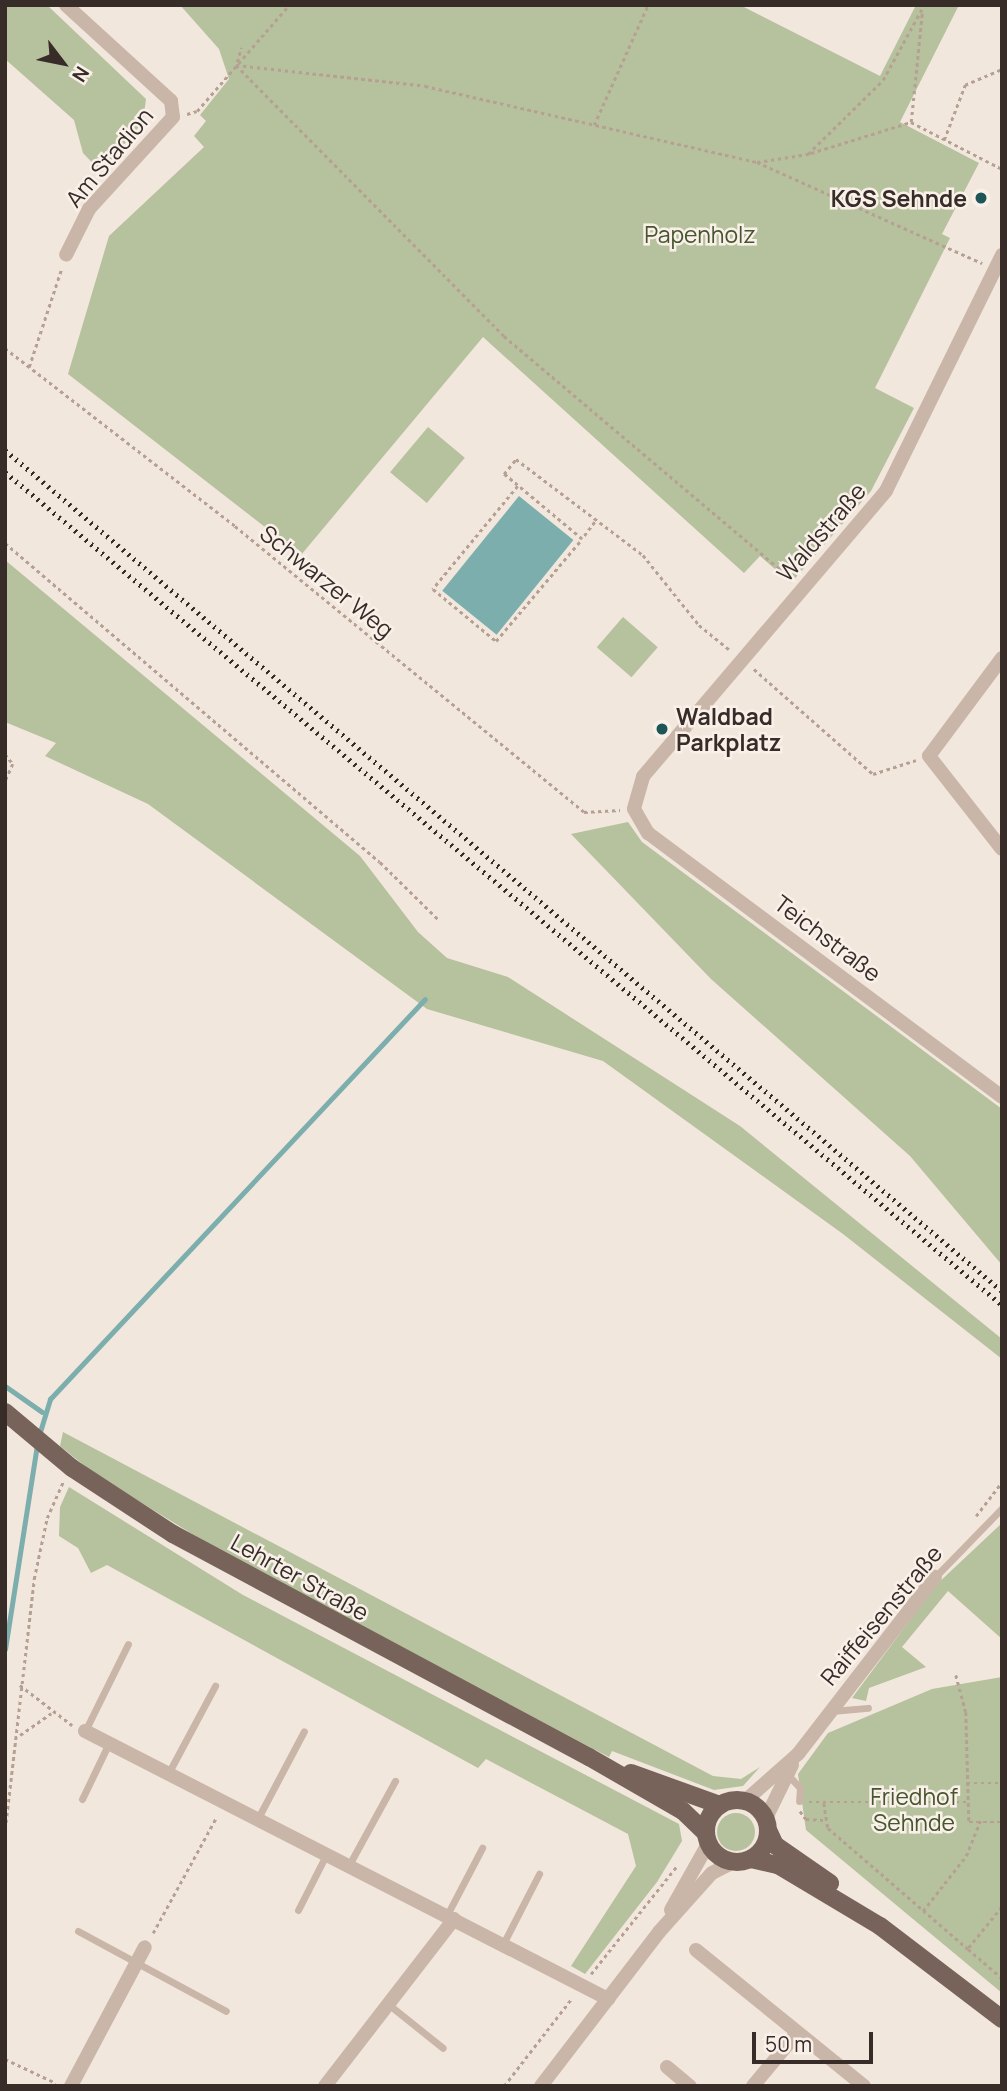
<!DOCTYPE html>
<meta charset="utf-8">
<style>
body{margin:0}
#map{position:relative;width:1007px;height:2091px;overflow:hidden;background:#f2e7dc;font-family:Manrope,sans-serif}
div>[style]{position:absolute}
.green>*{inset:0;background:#b6c19d;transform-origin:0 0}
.round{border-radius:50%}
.water>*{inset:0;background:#7caeae;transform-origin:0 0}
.stream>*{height:5px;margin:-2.5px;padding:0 2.5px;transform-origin:2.5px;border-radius:2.5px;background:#7caeae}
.path>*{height:2.5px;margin-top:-1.25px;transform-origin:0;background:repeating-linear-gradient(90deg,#b6a093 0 3.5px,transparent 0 7px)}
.lane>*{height:7px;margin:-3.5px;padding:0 3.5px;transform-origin:3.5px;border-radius:3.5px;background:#cab6a8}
.street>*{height:14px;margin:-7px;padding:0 7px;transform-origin:7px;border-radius:7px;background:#cab6a8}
.primary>*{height:18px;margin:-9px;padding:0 9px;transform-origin:9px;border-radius:9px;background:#78635a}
.primary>.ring{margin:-9px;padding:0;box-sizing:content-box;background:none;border:18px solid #78635a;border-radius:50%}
.rail>*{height:5px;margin-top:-2.5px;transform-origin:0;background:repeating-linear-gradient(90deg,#372c28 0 2px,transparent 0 7px)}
.dots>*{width:19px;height:19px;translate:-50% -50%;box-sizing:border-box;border:4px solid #f9f1e9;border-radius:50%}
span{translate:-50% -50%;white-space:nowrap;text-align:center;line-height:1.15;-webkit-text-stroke:5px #f9f1e9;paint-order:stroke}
.street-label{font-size:23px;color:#372c28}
.poi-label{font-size:23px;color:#372c28;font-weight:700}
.right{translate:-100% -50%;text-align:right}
.left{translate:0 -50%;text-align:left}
.park-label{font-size:23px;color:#47552d}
.frame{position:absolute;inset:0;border:7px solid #372c28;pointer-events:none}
.north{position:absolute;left:28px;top:28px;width:70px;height:70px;-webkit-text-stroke:5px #f9f1e9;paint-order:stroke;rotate:122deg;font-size:19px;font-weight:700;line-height:28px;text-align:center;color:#372c28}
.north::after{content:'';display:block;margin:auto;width:24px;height:32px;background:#372c28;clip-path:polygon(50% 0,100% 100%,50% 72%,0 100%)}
.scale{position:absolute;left:752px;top:2032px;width:121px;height:32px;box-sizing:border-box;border:4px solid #372c28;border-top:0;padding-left:9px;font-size:21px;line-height:24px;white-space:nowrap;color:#372c28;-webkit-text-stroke:5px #f9f1e9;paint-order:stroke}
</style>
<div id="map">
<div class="green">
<i style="clip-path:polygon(5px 5px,47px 5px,146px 99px,143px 122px,101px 172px,83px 153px,74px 120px,5px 59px)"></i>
<i style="clip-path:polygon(180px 5px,740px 5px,880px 76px,916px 5px,959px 5px,900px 122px,979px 163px,942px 234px,950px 238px,875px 388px,914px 408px,871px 491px,791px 583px,760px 556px,744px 573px,483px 337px,301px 555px,68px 374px,109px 236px,204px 147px,194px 136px,206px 121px,200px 115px,229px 79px,219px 49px)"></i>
<i style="left:428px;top:427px;width:48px;height:59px;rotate:40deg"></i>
<i style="clip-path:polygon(5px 560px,360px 856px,418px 932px,447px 958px,508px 977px,740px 1126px,1002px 1339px,1002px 1359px,843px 1234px,603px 1061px,427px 1009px,148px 804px,45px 756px,56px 743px,5px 722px)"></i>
<i style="left:623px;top:617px;width:46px;height:40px;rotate:41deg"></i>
<i style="clip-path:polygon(628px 822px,642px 842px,1002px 1109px,1002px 1265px,910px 1156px,711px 979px,571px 834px)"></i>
<i style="clip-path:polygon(63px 1432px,713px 1776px,741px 1779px,760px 1767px,743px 1786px,714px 1790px,612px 1751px,609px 1757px,243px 1565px,96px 1475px,60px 1446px)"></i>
<i style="clip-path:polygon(69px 1487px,243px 1595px,679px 1824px,682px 1841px,657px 1882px,585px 1974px,571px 1966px,636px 1866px,628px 1834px,486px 1759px,478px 1768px,107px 1565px,91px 1573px,78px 1548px,59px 1536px,60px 1507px)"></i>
<i style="clip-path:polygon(1002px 1523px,1002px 1639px,948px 1591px,902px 1647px,926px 1667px,869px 1688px,866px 1701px,852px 1698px,936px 1585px)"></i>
<i style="clip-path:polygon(1002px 1677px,1002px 1993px,806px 1830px,798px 1774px,828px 1733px,932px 1689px)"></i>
<i class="round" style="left:717px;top:1813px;width:38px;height:38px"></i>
</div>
<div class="water">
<i style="left:519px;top:496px;width:70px;height:122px;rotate:39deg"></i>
</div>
<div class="stream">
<i style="left:5px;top:1386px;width:45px;rotate:35.1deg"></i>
<i style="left:39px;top:1435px;width:38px;rotate:-73deg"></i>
<i style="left:50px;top:1399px;width:548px;rotate:-46.85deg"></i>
<i style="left:5px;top:1649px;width:206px;rotate:-81.1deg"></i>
</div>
<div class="path">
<i style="left:237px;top:62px;width:15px;rotate:-74deg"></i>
<i style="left:236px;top:65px;width:190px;rotate:6.3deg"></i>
<i style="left:425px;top:86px;width:341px;rotate:12.9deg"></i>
<i style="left:757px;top:162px;width:247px;rotate:24.2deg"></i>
<i style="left:236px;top:65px;width:381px;rotate:45.3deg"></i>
<i style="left:504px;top:336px;width:378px;rotate:40.2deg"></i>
<i style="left:187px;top:114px;width:10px;rotate:-17deg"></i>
<i style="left:197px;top:111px;width:140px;rotate:-49deg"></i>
<i style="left:911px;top:122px;width:102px;rotate:27.3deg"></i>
<i style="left:594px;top:125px;width:132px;rotate:-65.8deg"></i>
<i style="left:944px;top:140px;width:59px;rotate:-69.1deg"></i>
<i style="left:965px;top:85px;width:40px;rotate:-23.4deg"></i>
<i style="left:811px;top:153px;width:105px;rotate:-17.2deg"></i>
<i style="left:911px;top:122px;width:110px;rotate:-84.2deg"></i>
<i style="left:757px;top:162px;width:52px;rotate:-8.9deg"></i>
<i style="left:808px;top:154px;width:105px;rotate:-44.6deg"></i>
<i style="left:883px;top:80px;width:85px;rotate:-61.3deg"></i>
<i style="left:5px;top:348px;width:291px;rotate:37.7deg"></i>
<i style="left:235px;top:526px;width:451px;rotate:39.3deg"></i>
<i style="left:584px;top:812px;width:36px;rotate:-3deg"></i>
<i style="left:29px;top:367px;width:102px;rotate:-71.7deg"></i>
<i style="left:518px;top:486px;width:134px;rotate:129.5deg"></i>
<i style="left:433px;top:589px;width:82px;rotate:39.5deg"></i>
<i style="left:496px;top:641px;width:133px;rotate:-49.9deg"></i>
<i style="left:595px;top:522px;width:21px;rotate:127deg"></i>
<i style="left:582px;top:539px;width:102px;rotate:-140.2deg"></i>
<i style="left:504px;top:474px;width:19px;rotate:-51deg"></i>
<i style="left:516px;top:459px;width:159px;rotate:37.1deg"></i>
<i style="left:643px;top:555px;width:90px;rotate:51.3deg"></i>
<i style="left:699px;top:625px;width:40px;rotate:39deg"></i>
<i style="left:5px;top:543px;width:492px;rotate:40.4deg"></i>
<i style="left:380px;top:862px;width:81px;rotate:44.5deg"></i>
<i style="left:754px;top:669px;width:159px;rotate:41.4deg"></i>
<i style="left:873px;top:774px;width:45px;rotate:-18deg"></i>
<i style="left:5px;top:754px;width:13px;rotate:51deg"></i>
<i style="left:13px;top:764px;width:20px;rotate:114deg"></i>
<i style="left:976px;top:1516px;width:43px;rotate:-52.6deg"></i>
<i style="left:956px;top:1675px;width:38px;rotate:75deg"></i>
<i style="left:966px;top:1712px;width:110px;rotate:88.4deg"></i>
<i style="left:969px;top:1822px;width:33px"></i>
<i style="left:20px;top:1685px;width:66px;rotate:37.6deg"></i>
<i style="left:20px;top:1735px;width:38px;rotate:-35deg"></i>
<i style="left:967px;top:1783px;width:35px"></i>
<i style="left:809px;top:1802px;width:157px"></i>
<i style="left:824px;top:1803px;width:25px;rotate:81deg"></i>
<i style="left:828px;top:1828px;width:185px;rotate:40.8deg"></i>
<i style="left:800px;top:1811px;width:10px;rotate:53deg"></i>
<i style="left:806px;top:1819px;width:17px;rotate:3deg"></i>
<i style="left:5px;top:1830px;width:253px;rotate:-83.4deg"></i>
<i style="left:34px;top:1579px;width:62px;rotate:-78deg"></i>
<i style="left:47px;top:1518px;width:39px;rotate:-66deg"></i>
<i style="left:1002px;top:1907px;width:54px;rotate:129deg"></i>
<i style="left:968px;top:1949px;width:45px;rotate:40.5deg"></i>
<i style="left:923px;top:1911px;width:70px;rotate:-52deg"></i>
<i style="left:966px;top:1856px;width:38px;rotate:-68deg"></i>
<i style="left:153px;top:1933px;width:133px;rotate:-61.3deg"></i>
<i style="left:591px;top:1974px;width:137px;rotate:-51.5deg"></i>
<i style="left:5px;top:2059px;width:56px;rotate:25.2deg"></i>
<i style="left:504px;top:2086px;width:111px;rotate:-52.3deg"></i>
</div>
<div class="lane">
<i style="left:935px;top:1577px;width:96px;rotate:-45.8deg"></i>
<i style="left:832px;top:1711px;width:36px;rotate:-5deg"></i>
<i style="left:85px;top:1731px;width:97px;rotate:-63.7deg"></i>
<i style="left:169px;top:1772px;width:98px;rotate:-61.9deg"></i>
<i style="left:788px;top:1775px;width:18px;rotate:47deg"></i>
<i style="left:800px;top:1788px;width:13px;rotate:94deg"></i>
<i style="left:82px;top:1799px;width:62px;rotate:-64.3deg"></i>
<i style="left:258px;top:1818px;width:98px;rotate:-62.1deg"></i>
<i style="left:349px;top:1865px;width:96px;rotate:-61.3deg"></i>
<i style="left:298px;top:1910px;width:62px;rotate:-63deg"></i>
<i style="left:447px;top:1915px;width:76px;rotate:-62.4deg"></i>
<i style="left:78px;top:1931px;width:168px;rotate:28.4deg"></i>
<i style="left:503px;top:1944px;width:79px;rotate:-62.8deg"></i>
<i style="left:388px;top:2004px;width:70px;rotate:38.7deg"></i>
</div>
<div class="street">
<i style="left:66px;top:5px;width:142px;rotate:42.4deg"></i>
<i style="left:171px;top:101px;width:16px;rotate:83deg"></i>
<i style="left:173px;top:117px;width:125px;rotate:132.4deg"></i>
<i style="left:89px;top:209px;width:51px;rotate:116.6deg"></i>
<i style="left:1002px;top:255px;width:263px;rotate:116.2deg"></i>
<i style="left:886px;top:491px;width:375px;rotate:130.4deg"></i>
<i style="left:643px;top:777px;width:33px;rotate:106deg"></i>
<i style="left:634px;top:809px;width:28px;rotate:60deg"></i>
<i style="left:648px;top:833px;width:442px;rotate:36.7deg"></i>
<i style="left:1002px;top:658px;width:122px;rotate:126.7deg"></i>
<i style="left:929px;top:756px;width:118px;rotate:51.9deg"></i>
<i style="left:85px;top:1731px;width:588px;rotate:27.13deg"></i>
<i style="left:745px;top:1801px;width:71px;rotate:-41.6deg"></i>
<i style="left:798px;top:1754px;width:224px;rotate:-52.3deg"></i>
<i style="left:766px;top:1818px;width:59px;rotate:-63.9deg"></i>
<i style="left:671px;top:1910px;width:76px;rotate:-60.7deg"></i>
<i style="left:696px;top:1950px;width:216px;rotate:39deg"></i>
<i style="left:667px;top:2067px;width:30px;rotate:40deg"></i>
<i style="left:71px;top:2086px;width:157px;rotate:-62deg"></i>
<i style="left:325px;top:2086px;width:211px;rotate:-52.3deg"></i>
<i style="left:541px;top:2086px;width:194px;rotate:-52.5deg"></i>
<i style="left:659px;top:1932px;width:79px;rotate:-48.1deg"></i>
<i style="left:712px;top:1873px;width:22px;rotate:-27deg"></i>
<i style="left:753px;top:2086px;width:69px;rotate:-50.3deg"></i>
</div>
<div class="primary">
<i style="left:5px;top:1412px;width:87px;rotate:39.9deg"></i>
<i style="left:72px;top:1468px;width:121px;rotate:33.2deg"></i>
<i style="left:173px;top:1534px;width:472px;rotate:28.2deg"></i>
<i style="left:589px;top:1757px;width:108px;rotate:29.9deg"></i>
<i style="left:683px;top:1811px;width:32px;rotate:44deg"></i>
<i style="left:631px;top:1773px;width:95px;rotate:19.8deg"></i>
<i class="ring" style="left:706px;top:1800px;width:44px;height:44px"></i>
<i style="left:769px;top:1832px;width:14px;rotate:65deg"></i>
<i style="left:775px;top:1845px;width:67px;rotate:34.6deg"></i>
<i style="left:751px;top:1859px;width:28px;rotate:13deg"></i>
<i style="left:778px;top:1865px;width:119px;rotate:30.9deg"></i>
<i style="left:880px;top:1926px;width:153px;rotate:37.3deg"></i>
</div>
<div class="rail">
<i style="left:5px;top:450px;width:1304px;rotate:40.15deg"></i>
<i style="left:5px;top:472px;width:1299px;rotate:39.88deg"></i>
</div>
<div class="dots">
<i style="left:981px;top:198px;background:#1e5658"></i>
<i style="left:662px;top:729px;background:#1e5658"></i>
</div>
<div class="street-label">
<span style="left:109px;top:157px;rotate:-50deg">Am Stadion</span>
<span style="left:821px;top:532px;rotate:-49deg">Waldstraße</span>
<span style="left:327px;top:581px;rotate:39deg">Schwarzer Weg</span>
<span style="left:828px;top:938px;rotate:37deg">Teichstraße</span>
<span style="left:300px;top:1577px;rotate:29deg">Lehrter Straße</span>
<span style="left:881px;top:1615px;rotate:-50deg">Raiffeisenstraße</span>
</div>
<div class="poi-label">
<span class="right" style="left:967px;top:198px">KGS Sehnde</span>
<span class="left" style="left:676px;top:729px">Waldbad<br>Parkplatz</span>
</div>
<div class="park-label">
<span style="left:700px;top:234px">Papenholz</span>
<span style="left:914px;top:1809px">Friedhof<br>Sehnde</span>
</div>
<div class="frame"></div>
<div class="north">N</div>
<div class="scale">50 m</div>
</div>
